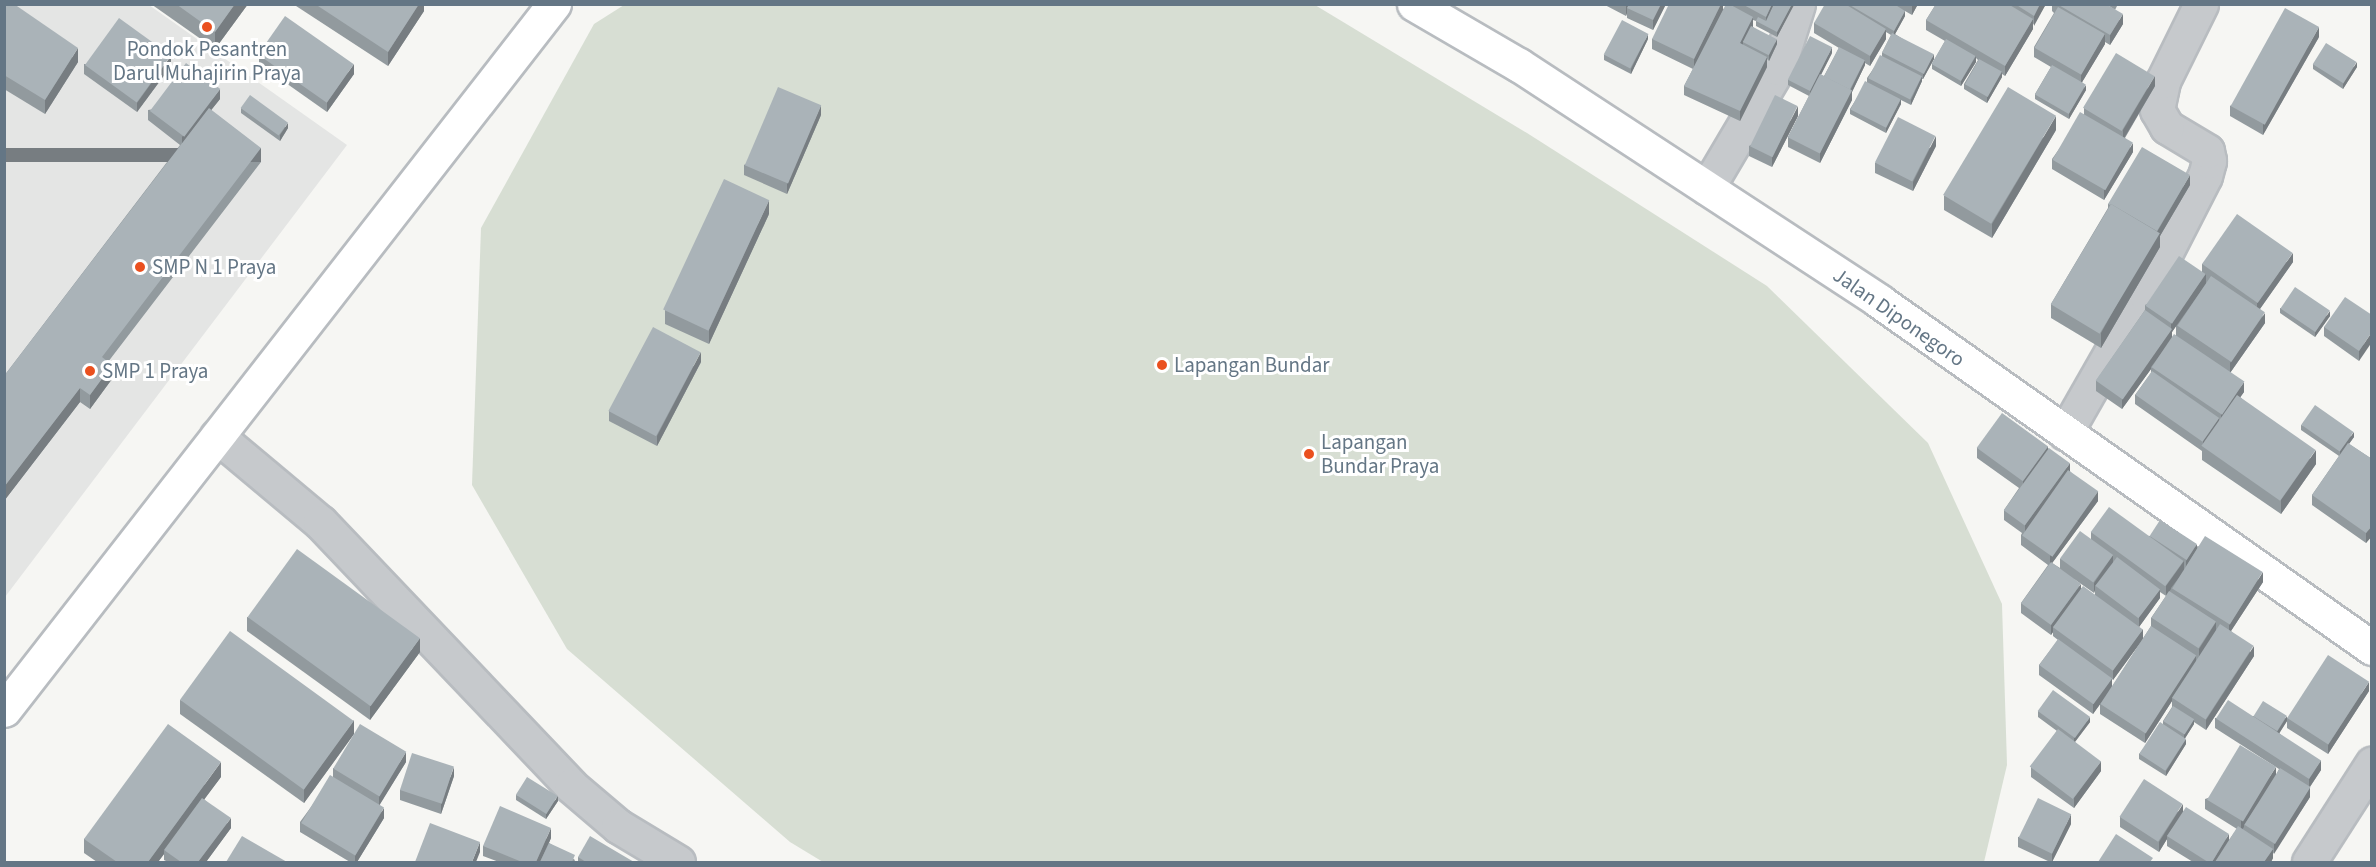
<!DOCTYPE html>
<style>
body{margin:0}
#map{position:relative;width:2376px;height:867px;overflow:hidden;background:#f6f6f3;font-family:"Source Sans 3",sans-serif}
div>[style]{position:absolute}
.built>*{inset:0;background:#e4e5e4}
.green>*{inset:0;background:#d7ded3}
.roads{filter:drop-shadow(2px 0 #b8bcc0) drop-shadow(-2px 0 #b8bcc0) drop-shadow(0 2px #b8bcc0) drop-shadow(0 -2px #b8bcc0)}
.minor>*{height:33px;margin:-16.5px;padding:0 16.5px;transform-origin:16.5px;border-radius:16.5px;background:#c6c9cc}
.major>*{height:33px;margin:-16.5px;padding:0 16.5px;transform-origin:16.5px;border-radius:16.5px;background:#fff}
.wall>*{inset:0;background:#929a9e}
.shaded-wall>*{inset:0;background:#777d81;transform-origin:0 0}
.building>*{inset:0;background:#aab3b8;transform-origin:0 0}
.dots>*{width:16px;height:16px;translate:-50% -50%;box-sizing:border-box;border:3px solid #fff;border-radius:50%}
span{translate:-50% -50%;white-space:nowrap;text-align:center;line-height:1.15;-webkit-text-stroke:6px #fff;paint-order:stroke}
.poi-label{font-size:21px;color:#647685}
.left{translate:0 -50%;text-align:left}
.street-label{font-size:21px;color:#647685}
.frame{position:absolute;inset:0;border:6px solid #647685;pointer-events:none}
</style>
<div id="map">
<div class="built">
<i style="clip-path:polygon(5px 5px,149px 5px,347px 145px,5px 597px)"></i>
</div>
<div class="green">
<i style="clip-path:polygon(624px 5px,1315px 5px,1527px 133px,1767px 286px,1928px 443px,2002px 604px,2007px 765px,1984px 862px,823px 862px,790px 842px,567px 649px,472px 485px,481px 228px,594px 24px)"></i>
</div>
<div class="roads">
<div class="minor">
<i style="left:1707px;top:188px;width:139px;rotate:-59.4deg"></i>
<i style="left:1778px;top:68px;width:67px;rotate:-72.6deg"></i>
<i style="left:2065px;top:433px;width:161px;rotate:-60.3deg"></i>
<i style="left:2145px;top:293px;width:131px;rotate:-62.9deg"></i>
<i style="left:2205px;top:176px;width:16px;rotate:-75deg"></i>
<i style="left:2209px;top:161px;width:10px;rotate:-101deg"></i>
<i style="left:2207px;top:151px;width:47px;rotate:-149deg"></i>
<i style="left:2167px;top:127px;width:20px;rotate:-120deg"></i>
<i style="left:2157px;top:110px;width:30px;rotate:-78deg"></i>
<i style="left:2163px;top:81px;width:86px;rotate:-63.7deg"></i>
<i style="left:217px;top:436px;width:134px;rotate:39.9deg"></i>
<i style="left:320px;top:522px;width:364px;rotate:46.4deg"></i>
<i style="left:571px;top:786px;width:62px;rotate:40.4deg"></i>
<i style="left:618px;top:826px;width:70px;rotate:31deg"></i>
<i style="left:2309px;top:862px;width:117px;rotate:-57.3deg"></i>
</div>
<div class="major">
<i style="left:1414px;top:4px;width:121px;rotate:30.2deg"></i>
<i style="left:1519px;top:65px;width:430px;rotate:33.2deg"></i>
<i style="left:1879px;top:301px;width:603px;rotate:35.14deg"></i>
<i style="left:4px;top:710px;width:895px;rotate:-52.08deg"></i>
</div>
</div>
<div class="wall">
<i style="clip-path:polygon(4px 4px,78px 62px,45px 114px,4px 89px)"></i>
<i style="clip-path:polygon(151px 4px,248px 4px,215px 49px)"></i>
<i style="clip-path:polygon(293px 4px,424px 4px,424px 11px,388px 66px)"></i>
<i style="clip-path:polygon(1603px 4px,1666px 4px,1653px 30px,1627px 18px,1627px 13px,1626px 16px)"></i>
<i style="clip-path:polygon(1723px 4px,1723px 9px,1732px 6px,1732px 4px,1794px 4px,1777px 37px,1756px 26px,1756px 21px,1753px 20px,1753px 27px,1777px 44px,1769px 61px,1767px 59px,1767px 67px,1740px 121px,1684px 95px,1684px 86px,1693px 69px,1652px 49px,1652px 39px)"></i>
<i style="clip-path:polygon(1846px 4px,1918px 4px,1912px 15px,1905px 11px,1905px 16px,1895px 34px,1934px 59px,1923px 79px,1922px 79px,1922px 81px,1911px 105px,1901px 100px,1901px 104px,1886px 133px,1850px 114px,1850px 109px,1867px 82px,1867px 78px,1882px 56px,1882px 53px,1891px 35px,1886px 32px,1886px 39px,1870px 66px,1865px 63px,1865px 65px,1852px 92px,1852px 100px,1820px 163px,1788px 147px,1788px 137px,1809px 96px,1788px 85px,1788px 80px,1832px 53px,1821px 75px,1824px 76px,1839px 48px,1814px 33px,1814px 23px,1846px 6px)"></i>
<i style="clip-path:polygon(1936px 4px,2046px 4px,2033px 25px,2033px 29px,2005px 76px,2002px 74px,2002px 77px,1987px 103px,1964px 89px,1964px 84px,1978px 60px,1976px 58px,1976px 62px,1961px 86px,1932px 69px,1932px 64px,1945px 41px,1926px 30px,1926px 20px)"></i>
<i style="clip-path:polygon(2052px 4px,2106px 4px,2123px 24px,2110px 45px,2105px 42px,2105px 44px,2082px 82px,2086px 90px,2069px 119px,2035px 99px,2035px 94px,2051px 67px,2034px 57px,2034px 47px,2054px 13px,2052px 11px)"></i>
<i style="clip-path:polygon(2106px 4px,2118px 4px,2115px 10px)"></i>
<i style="clip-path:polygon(2319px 37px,2263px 135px,2230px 116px,2230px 106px)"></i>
<i style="clip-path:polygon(1648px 39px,1631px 74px,1604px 60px,1604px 55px)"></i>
<i style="clip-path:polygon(259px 55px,354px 74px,327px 112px,259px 64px)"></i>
<i style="clip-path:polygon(84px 64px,171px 66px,137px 112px,84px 74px)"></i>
<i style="clip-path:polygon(2313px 64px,2357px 67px,2343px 89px,2313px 69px)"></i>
<i style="clip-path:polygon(2155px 86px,2125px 138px,2133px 152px,2104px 200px,2052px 169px,2052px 159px,2084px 114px,2084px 108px)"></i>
<i style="clip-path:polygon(220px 99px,211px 110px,261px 162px,108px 362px,112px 379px,90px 409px,80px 402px,4px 501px,4px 376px,180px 145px,148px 120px,148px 110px)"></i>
<i style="clip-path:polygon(241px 108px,288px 128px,280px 141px,241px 113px)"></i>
<i style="clip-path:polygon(821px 115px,787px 194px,744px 175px,744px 165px)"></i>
<i style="clip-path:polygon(1798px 116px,1772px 167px,1749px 156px,1749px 146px)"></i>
<i style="clip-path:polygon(2056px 130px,1992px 238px,1944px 210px,1944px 196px)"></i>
<i style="clip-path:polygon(1936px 146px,1913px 191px,1875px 173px,1875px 163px)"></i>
<i style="clip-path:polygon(2190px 185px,2160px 236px,2160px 247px,2101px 348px,2051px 318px,2051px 304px,2108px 208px,2108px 204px)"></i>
<i style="clip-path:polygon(769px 214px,709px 344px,665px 324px,665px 310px)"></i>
<i style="clip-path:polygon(evenodd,2293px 262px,2260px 309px,2265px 323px,2230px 373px,2244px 392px,2240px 397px,2316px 464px,2281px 514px,2202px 460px,2202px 451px,2135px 404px,2135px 395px,2151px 373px,2151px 369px,2122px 409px,2096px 391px,2096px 381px,2145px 310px,2145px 305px,2202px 272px,2202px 264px,2293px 262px,2176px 326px,2176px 335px,2172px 337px,2172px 332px,2176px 326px)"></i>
<i style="clip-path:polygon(2280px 308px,2330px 316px,2315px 337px,2280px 313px)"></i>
<i style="clip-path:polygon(2372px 315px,2359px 361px,2324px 336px,2324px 327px)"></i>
<i style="clip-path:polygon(701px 362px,657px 446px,609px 421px,609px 411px)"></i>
<i style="clip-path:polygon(2301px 425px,2354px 437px,2349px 444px,2372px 459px,2372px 536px,2366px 543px,2312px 505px,2312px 495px,2339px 456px,2301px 430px)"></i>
<i style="clip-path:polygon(evenodd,1977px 448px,2048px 448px,2098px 501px,2052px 563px,2060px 568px,2060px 559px,2091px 539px,2091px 532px,2150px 536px,2197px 547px,2263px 582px,2231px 631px,2254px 656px,2206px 730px,2194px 722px,2194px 724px,2185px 738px,2186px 744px,2166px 776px,2139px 759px,2139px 754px,2163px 724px,2163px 721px,2172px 707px,2172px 701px,2145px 743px,2100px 714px,2100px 704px,2104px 698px,2093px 714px,2039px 675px,2039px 665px,2058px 640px,2053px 636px,2053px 632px,2051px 635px,2021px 613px,2021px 603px,2048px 565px,2021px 545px,2021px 535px,2022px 533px,2004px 520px,2004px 510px,2019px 488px,1977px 458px,1977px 448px,2074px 579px,2094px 593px,2095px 590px,2095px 595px,2081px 588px,2074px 579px,1977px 448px,2160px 592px,2166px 596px,2151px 618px,2151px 626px,2112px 687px,2112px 679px,2113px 680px,2143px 639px,2139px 627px,2160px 598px,2160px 592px)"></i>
<i style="clip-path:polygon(247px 617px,420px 652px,370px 720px,247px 631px)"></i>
<i style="clip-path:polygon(2369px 691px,2328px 754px,2287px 728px,2287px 721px,2279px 733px,2321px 770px,2310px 787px,2310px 797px,2273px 854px,2273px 858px,2271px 862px,2193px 862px,2167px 846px,2167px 839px,2159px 852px,2120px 827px,2120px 817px,2183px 811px,2229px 840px,2237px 829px,2205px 809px,2205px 799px,2276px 775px,2279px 769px,2215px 728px,2215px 718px,2253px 716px,2287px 718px)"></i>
<i style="clip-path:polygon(180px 700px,354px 734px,304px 803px,180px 714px)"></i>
<i style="clip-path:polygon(2038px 711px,2090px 722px,2075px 742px,2101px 771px,2074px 808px,2031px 777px,2031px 767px,2057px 731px,2038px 717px)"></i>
<i style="clip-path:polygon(406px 762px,379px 805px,384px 818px,357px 862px,350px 862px,300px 832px,300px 822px,333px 777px,333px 768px)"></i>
<i style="clip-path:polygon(454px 776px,441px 814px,400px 800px,400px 790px)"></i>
<i style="clip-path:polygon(221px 777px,204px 799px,231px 828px,206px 862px,168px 862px,164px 860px,164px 854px,158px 862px,97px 862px,84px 853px,84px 839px)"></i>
<i style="clip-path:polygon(516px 795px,558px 801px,546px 819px,516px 800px)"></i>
<i style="clip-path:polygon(2071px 824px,2052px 862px,2050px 862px,2018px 847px,2018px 837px)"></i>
<i style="clip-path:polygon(551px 838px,549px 843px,575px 860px,574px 862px,499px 862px,483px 856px,483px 846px)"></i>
<i style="clip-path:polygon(578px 857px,634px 862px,578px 862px)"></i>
</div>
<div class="shaded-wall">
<i style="clip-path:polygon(235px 4px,248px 4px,215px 49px,215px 32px)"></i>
<i style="clip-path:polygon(419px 4px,424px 4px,424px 11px,388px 66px,388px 52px)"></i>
<i style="clip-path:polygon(1627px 4px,1632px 4px,1627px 8px,1627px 13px,1626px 16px,1626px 6px)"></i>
<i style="clip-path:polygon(1661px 4px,1666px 4px,1653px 30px,1653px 20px)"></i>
<i style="clip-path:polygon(1721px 4px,1723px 4px,1723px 11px,1694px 69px,1694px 59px)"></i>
<i style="clip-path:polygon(1772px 4px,1777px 4px,1766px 26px,1766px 17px)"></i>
<i style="clip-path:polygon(1792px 4px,1794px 5px,1777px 37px,1777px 32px)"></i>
<i style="clip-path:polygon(1912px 4px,1918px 4px,1912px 15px)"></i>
<i style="clip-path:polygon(2040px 4px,2046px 4px,2034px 26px,2034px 16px)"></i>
<i style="clip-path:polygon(1905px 11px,1905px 16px,1894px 36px,1894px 31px)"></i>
<i style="clip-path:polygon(2123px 14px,2123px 24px,2110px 45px,2110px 35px)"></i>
<i style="clip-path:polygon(1753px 17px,1753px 26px,1743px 42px,1743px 47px,1740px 43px)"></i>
<i style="clip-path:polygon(2033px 19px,2033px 29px,2005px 76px,2005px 66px)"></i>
<i style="clip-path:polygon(2319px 27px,2319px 37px,2263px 135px,2263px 125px)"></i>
<i style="clip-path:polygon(1886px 29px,1886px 39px,1870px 66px,1870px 56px)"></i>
<i style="clip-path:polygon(1648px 34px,1648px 39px,1631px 74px,1631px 69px)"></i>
<i style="clip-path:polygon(2105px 34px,2105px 44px,2081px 84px,2081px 74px)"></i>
<i style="clip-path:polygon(1777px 39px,1777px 44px,1769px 61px,1769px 55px)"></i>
<i style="clip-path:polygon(1832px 47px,1832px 53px,1810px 96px,1810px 91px)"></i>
<i style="clip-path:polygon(78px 48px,78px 62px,45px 114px,45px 100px)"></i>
<i style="clip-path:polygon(1934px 54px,1934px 59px,1923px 79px,1923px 74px)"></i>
<i style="clip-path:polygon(171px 56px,171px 66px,137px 112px,137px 103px)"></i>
<i style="clip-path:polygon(1976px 56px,1976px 62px,1961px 86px,1961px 81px)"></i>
<i style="clip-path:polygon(1767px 57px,1767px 67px,1740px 121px,1740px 111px)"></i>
<i style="clip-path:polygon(1865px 60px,1865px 65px,1852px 92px,1852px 100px,1820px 163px,1820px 153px)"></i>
<i style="clip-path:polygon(2357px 62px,2357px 67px,2343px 89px,2343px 84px)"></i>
<i style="clip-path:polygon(354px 64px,354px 74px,327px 112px,327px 102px)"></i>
<i style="clip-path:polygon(2002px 72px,2002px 77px,1987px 103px,1987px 97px)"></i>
<i style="clip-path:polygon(1922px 76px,1922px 81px,1911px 105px,1911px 100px)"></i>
<i style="clip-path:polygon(2155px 76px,2155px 86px,2123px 140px,2123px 130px)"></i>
<i style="clip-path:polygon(2086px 85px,2086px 90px,2069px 119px,2069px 113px)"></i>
<i style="clip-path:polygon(220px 89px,220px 99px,182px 147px,182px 137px)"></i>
<i style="clip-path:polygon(1901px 99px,1901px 104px,1886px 133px,1886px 128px)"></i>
<i style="clip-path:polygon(821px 105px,821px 115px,787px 194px,787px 184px)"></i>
<i style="clip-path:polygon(1798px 106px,1798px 116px,1772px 167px,1772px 157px)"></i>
<i style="clip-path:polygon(2056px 116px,2056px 130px,1992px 238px,1992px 224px)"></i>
<i style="clip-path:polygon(288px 123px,288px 128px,280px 141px,280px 135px)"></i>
<i style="clip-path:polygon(1936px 136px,1936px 146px,1913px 191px,1913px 182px)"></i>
<i style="clip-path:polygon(2133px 143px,2133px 152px,2104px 200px,2104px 190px)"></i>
<i style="left:261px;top:148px;width:14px;height:263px;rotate:90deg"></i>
<i style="clip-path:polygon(2190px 175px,2190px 185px,2160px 236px,2160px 247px,2101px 348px,2101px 333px,2157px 232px)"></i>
<i style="clip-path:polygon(769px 200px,769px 214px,709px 344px,709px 330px)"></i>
<i style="clip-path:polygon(2293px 253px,2293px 262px,2257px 313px,2257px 303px)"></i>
<i style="clip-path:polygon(2206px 274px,2206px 284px,2172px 332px,2172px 339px,2151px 367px,2151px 369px,2122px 409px,2122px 399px,2171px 330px,2171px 323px)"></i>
<i style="clip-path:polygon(2330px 311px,2330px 316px,2315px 337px,2315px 332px)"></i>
<i style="clip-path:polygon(2265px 313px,2265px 323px,2230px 373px,2230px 363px)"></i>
<i style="clip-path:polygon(2372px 332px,2372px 342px,2359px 361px,2359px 351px)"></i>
<i style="clip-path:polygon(701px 352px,701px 362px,657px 446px,657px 436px)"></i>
<i style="clip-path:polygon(112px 365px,112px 379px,90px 409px,90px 395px)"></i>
<i style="clip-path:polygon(2244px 382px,2244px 392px,2221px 425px,2221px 415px)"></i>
<i style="clip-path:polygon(80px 388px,80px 402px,4px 501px,4px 487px)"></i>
<i style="clip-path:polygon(2219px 418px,2219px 428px,2203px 446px,2203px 441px)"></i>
<i style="clip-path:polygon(2354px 432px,2354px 437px,2340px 456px,2340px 451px)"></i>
<i style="clip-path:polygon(2048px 446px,2048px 456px,2023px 491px,2023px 481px)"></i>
<i style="clip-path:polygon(2316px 450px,2316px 464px,2281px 514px,2281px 500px)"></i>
<i style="clip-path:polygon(2070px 463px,2070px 473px,2025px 535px,2025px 525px)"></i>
<i style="clip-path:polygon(2098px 491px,2098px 501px,2050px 566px,2050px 556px)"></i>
<i style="clip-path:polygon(2372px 526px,2372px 536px,2366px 543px,2366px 533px)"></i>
<i style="clip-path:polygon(2197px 544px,2197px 549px,2186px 567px,2186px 561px)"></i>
<i style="clip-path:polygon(2113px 555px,2113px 565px,2095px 586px,2095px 590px,2094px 593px,2094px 583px)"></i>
<i style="clip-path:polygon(2184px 561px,2184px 571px,2171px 588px,2171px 589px,2166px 596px,2166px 586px)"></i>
<i style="clip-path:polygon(2263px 572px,2263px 582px,2229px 634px,2229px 625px)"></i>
<i style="clip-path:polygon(2081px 584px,2081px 594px,2053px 627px,2053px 632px,2051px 635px,2051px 625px)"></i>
<i style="clip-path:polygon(2160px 589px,2160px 598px,2139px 627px,2139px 617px)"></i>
<i style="clip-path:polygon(2216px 622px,2216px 632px,2199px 659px,2199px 649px)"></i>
<i style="clip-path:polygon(2143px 629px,2143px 639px,2113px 680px,2113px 670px)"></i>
<i style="clip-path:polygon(420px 638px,420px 652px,370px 720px,370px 706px)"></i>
<i style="clip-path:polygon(2254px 646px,2254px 656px,2206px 730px,2206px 720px)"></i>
<i style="clip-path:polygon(2196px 655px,2196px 664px,2172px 698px,2172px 701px,2145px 743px,2145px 733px)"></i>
<i style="clip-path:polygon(2112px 678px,2112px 688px,2093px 714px,2093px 704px)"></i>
<i style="clip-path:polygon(2369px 682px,2369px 691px,2328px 754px,2328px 745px)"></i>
<i style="clip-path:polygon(2287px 716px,2287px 721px,2277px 737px,2277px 732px)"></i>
<i style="clip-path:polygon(2090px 717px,2090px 722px,2074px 743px,2074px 738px)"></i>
<i style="clip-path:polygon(2194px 719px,2194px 724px,2184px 740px,2184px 734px)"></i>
<i style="clip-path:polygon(354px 720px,354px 734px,304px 803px,304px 789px)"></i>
<i style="clip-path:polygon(2186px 739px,2186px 744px,2166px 776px,2166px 771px)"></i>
<i style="clip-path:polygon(406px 752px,406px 762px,379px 806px,379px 796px)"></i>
<i style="clip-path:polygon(2321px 760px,2321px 770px,2309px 788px,2309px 778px)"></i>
<i style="clip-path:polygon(2101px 761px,2101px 771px,2074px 808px,2074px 798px)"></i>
<i style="clip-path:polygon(221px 762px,221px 777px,166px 851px,164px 850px,164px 854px,158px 862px,148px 862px)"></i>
<i style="clip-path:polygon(454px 767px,454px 776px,441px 814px,441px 804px)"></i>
<i style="clip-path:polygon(2276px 767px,2276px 777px,2244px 825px,2244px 827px,2241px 831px,2241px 821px)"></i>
<i style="clip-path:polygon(2310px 787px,2310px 797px,2274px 854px,2274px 844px)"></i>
<i style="clip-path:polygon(558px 796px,558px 801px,546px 819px,546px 814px)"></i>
<i style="clip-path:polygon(2183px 804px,2183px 814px,2167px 836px,2167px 839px,2159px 852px,2159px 842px)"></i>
<i style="clip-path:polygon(384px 808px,384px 818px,357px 862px,355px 862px,355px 856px)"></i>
<i style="clip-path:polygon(2071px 814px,2071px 824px,2052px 862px,2052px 854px)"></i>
<i style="clip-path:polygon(231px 818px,231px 828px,206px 862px,198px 862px)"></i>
<i style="clip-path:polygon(551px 828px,551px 838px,540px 862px,536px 862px)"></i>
<i style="clip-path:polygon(2229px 834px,2229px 844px,2215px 862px,2212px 862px)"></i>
<i style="clip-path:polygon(480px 842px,480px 852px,476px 862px,472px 862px)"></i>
<i style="clip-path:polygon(2273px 849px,2273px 858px,2271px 862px,2264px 862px)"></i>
</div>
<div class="building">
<i style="clip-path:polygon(4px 4px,14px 4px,78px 48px,45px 100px,4px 75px)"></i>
<i style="clip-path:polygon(176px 4px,235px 4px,215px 32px)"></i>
<i style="clip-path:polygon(315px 4px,419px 4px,388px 52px)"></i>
<i style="clip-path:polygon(1629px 4px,1661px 4px,1653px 20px,1627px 8px)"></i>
<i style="clip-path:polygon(1669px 4px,1721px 4px,1694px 59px,1652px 39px)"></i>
<i style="clip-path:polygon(1726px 4px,1729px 4px,1753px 17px,1740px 43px,1767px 57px,1740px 111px,1684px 86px)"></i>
<i style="clip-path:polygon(1742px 4px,1772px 4px,1766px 17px)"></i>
<i style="clip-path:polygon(1774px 4px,1792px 4px,1777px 32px,1756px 21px,1758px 17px,1766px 21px)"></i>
<i style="clip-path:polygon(1825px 4px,1845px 4px,1886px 29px,1870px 56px,1814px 23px)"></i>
<i style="clip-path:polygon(1848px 4px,1894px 4px,1905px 11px,1894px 31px)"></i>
<i style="clip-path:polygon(1936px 4px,2008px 4px,2033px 19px,2005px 66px,1926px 20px)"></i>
<i style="clip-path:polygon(2015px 4px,2040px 4px,2034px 16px)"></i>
<i style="clip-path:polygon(2057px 4px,2106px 4px,2123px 14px,2110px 35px)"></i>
<i style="left:2058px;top:7px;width:54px;height:47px;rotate:30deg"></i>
<i style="left:2285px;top:8px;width:39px;height:112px;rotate:29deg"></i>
<i style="left:285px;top:16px;width:84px;height:47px;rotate:35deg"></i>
<i style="left:119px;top:18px;width:64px;height:58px;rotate:36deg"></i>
<i style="left:1622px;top:20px;width:30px;height:39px;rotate:28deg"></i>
<i style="left:1751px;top:26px;width:29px;height:18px;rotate:27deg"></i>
<i style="left:1892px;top:33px;width:47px;height:22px;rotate:27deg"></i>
<i style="left:1810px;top:36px;width:25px;height:49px;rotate:27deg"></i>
<i style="left:1946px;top:39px;width:34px;height:29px;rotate:30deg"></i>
<i style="left:2326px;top:43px;width:36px;height:25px;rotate:32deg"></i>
<i style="left:1839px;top:47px;width:29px;height:33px;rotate:27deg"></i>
<i style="left:2116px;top:53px;width:45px;height:64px;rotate:31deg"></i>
<i style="left:1880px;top:55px;width:47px;height:26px;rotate:27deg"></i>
<i style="left:1979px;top:59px;width:26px;height:29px;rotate:29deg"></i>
<i style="left:186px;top:63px;width:43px;height:60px;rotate:37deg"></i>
<i style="left:2052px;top:65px;width:39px;height:34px;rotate:30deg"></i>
<i style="left:1820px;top:74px;width:36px;height:71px;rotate:27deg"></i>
<i style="left:1865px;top:81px;width:40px;height:32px;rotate:27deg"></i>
<i style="left:778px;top:87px;width:47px;height:85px;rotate:23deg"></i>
<i style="left:2008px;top:87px;width:56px;height:126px;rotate:31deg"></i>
<i style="left:250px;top:95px;width:47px;height:16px;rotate:36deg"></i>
<i style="left:1775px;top:95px;width:25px;height:57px;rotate:26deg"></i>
<i style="clip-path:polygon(209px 108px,261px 148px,102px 357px,112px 365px,90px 395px,80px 388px,4px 487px,4px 376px)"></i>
<i style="left:2080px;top:112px;width:61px;height:55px;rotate:30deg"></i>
<i style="left:1898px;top:117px;width:42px;height:51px;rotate:27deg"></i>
<i style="clip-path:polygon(2142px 147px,2190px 175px,2157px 231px,2111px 204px,2110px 205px,2108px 204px)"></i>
<i style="left:724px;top:179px;width:50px;height:144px;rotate:25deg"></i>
<i style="left:2111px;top:204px;width:57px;height:117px;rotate:31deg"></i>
<i style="left:2237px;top:214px;width:68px;height:61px;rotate:35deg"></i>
<i style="left:2179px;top:256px;width:32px;height:60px;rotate:34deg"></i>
<i style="left:2211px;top:276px;width:65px;height:60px;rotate:34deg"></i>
<i style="left:2295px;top:287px;width:42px;height:26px;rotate:34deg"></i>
<i style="clip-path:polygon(2345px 297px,2372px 315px,2372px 332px,2359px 351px,2324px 327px)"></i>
<i style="left:2145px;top:310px;width:33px;height:86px;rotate:35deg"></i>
<i style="left:653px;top:327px;width:54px;height:95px;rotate:28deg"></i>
<i style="left:2174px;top:334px;width:85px;height:40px;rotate:34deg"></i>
<i style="left:2152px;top:371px;width:82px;height:29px;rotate:35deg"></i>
<i style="left:2237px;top:395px;width:96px;height:62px;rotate:35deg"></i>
<i style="left:2315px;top:405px;width:47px;height:24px;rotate:35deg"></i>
<i style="left:2002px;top:413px;width:57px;height:43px;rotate:36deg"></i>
<i style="clip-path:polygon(2348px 443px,2372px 459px,2372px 526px,2366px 533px,2312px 495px)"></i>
<i style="left:2049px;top:448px;width:26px;height:77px;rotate:36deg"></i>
<i style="left:2068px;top:470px;width:37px;height:80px;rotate:35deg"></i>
<i style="left:2109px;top:507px;width:92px;height:31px;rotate:36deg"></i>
<i style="left:2160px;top:520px;width:44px;height:19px;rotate:33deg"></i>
<i style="left:2080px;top:531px;width:41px;height:34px;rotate:36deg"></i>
<i style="left:2205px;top:536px;width:68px;height:62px;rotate:32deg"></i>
<i style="left:297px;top:549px;width:152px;height:84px;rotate:36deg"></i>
<i style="left:2117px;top:557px;width:54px;height:36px;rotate:37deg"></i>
<i style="left:2051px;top:562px;width:37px;height:51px;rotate:36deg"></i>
<i style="left:2083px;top:586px;width:74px;height:51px;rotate:36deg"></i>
<i style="left:2169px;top:591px;width:56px;height:32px;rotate:33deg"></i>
<i style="left:2220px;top:624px;width:40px;height:88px;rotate:33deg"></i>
<i style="left:2151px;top:626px;width:54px;height:93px;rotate:33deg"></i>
<i style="left:230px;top:631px;width:153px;height:85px;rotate:36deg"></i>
<i style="left:2058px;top:639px;width:67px;height:32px;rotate:36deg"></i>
<i style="left:2328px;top:655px;width:49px;height:75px;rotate:33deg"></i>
<i style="left:2053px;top:690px;width:46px;height:26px;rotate:36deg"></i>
<i style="left:2228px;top:700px;width:111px;height:22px;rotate:33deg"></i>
<i style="left:2263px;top:701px;width:28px;height:18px;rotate:32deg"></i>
<i style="left:2173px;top:706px;width:25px;height:18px;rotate:32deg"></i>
<i style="left:2160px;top:722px;width:31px;height:38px;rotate:33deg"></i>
<i style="clip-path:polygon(168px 724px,221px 762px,148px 862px,117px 862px,84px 839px)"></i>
<i style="left:360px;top:724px;width:54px;height:52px;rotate:31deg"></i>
<i style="left:2058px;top:729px;width:54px;height:47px;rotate:37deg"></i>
<i style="left:2240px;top:745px;width:42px;height:64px;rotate:31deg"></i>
<i style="left:412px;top:753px;width:44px;height:39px;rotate:18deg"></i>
<i style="left:2280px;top:768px;width:36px;height:67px;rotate:32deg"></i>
<i style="left:330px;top:775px;width:63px;height:56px;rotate:31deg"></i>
<i style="left:527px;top:777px;width:36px;height:21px;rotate:32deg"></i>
<i style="left:2144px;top:779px;width:46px;height:45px;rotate:33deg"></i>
<i style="clip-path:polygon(202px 798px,231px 818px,198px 862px,181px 862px,164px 850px)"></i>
<i style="left:2038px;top:798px;width:37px;height:44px;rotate:26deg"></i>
<i style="clip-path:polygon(500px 806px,551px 828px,536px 862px,522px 862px,483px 846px)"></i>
<i style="clip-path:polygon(2186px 807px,2229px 834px,2212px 862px,2208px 862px,2167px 836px)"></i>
<i style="clip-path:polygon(430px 823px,480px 842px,472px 862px,415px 862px)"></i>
<i style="clip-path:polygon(2238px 826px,2273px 849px,2264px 862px,2215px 862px)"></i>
<i style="clip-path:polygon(2116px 834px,2153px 858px,2150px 862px,2098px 862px)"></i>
<i style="clip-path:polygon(242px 836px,287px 862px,226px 862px)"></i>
<i style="clip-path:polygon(590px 836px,634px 862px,586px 862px,578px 857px)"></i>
<i style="clip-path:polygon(549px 843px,575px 855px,572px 862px,540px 862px)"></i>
</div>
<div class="dots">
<i style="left:207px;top:27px;background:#ea501f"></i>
<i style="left:140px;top:267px;background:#ea501f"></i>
<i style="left:1162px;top:365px;background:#ea501f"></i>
<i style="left:90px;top:371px;background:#ea501f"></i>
<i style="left:1309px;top:454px;background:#ea501f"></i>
</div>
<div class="poi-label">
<span style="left:207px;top:61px">Pondok Pesantren<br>Darul Muhajirin Praya</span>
<span class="left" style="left:152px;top:267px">SMP N 1 Praya</span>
<span class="left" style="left:1174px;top:365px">Lapangan Bundar</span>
<span class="left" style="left:102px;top:371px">SMP 1 Praya</span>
<span class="left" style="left:1321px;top:454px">Lapangan<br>Bundar Praya</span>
</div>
<div class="street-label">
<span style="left:1899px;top:317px;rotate:35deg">Jalan Diponegoro</span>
</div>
<div class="frame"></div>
</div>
